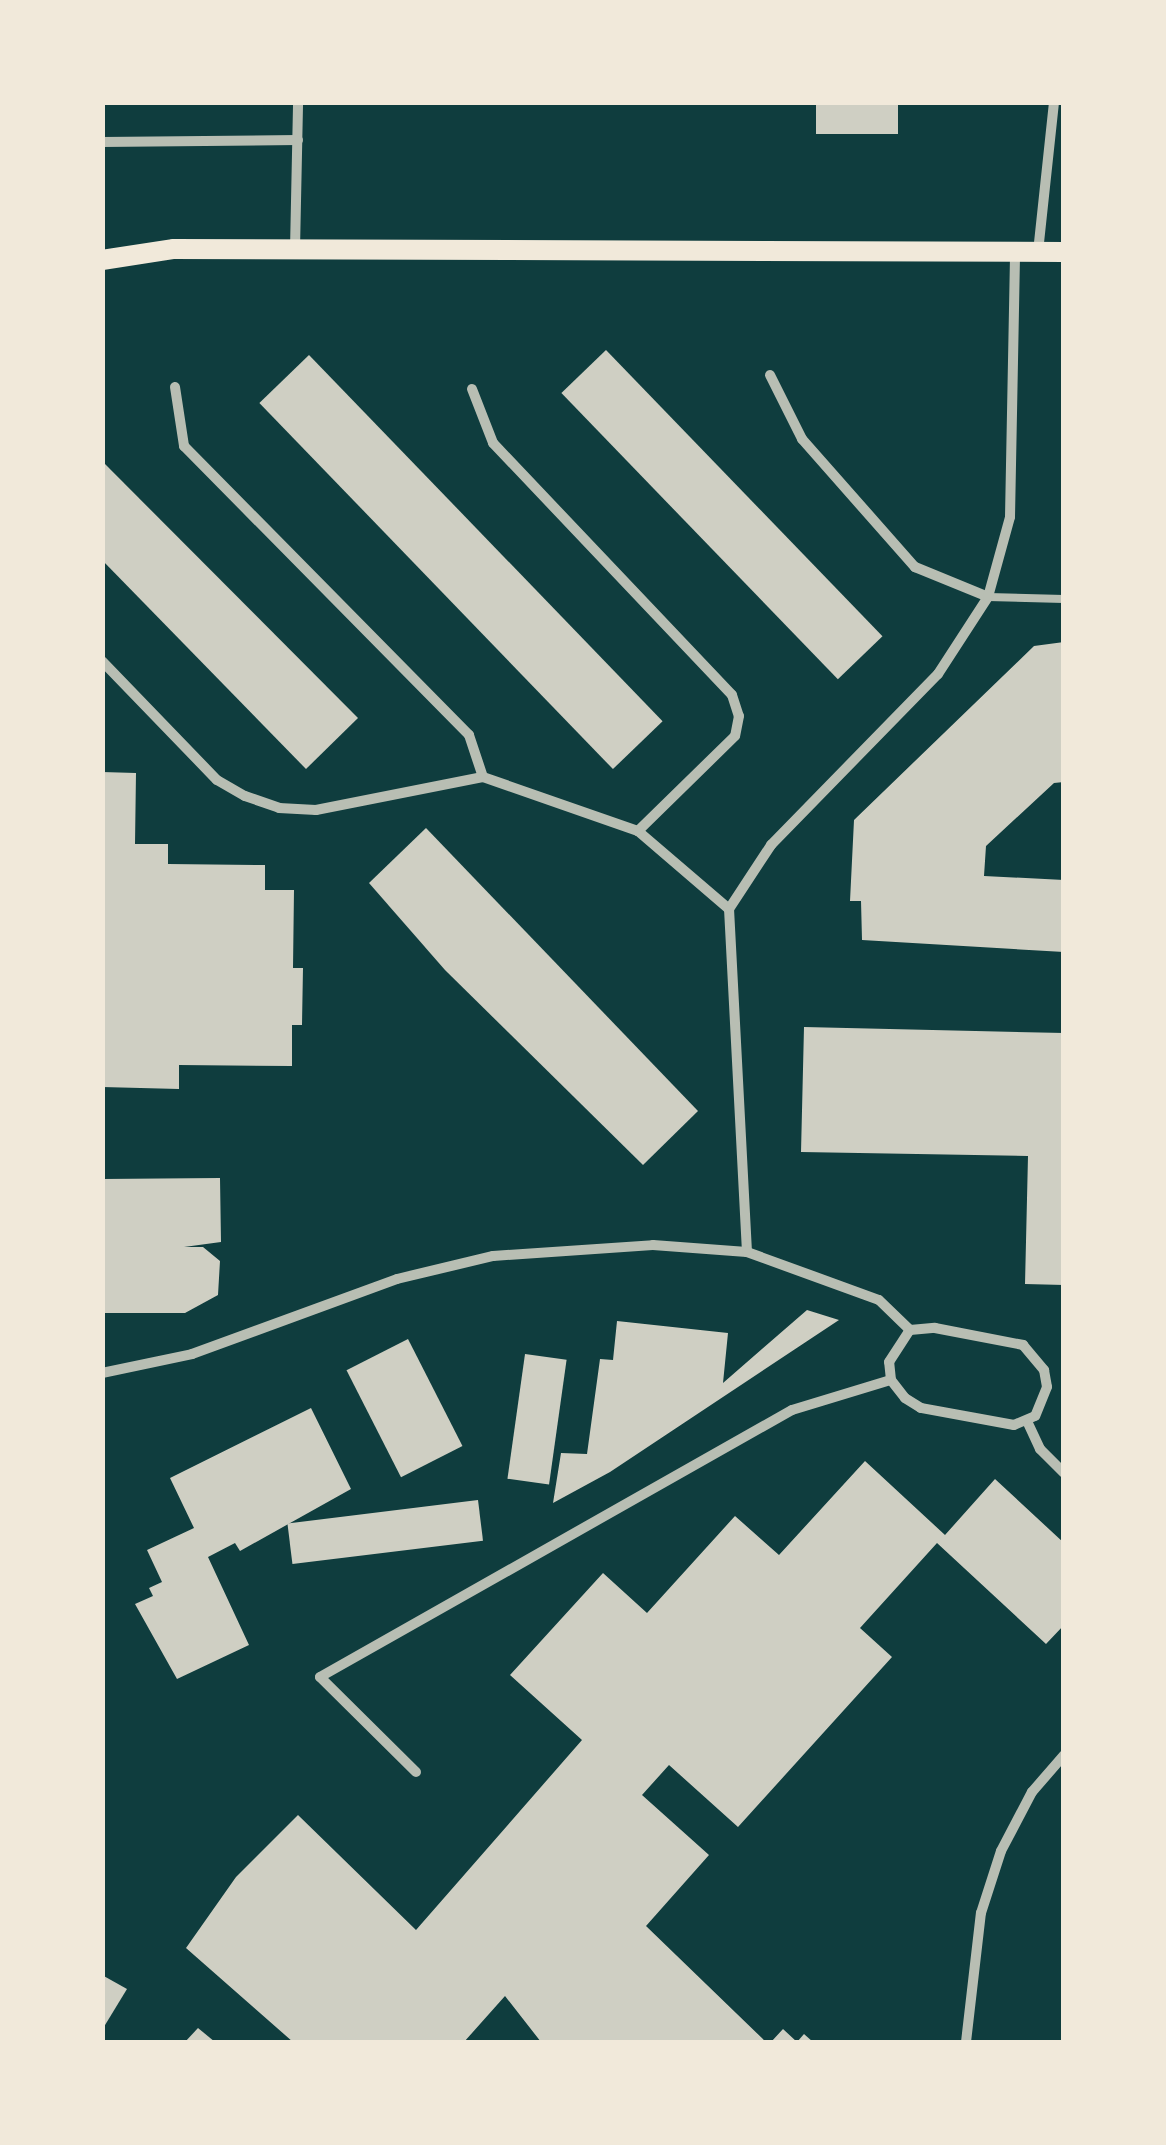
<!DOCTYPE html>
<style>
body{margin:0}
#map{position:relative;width:1166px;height:2145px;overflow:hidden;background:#0f3d3e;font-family:"Open Sans",sans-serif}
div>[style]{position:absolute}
.building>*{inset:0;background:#cfcfc3;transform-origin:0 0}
.service>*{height:8px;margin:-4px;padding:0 4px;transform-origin:4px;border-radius:4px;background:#b8beb3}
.minor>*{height:10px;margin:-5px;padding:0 5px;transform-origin:5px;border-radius:5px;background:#b8beb3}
.secondary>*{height:20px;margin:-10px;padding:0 10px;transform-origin:10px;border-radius:10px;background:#f1e9da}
span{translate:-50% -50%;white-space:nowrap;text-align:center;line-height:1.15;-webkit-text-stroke:8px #f1e9da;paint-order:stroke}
.frame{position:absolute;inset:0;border:105px solid #f1e9da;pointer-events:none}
</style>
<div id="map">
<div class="building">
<i style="left:816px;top:102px;width:82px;height:32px"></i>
<i style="left:606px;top:350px;width:398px;height:62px;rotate:46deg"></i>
<i style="left:309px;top:355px;width:509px;height:69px;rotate:46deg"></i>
<i style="clip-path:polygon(102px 461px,358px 718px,306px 769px,102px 560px)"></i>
<i style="clip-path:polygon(1064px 642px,1064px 782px,1054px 783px,986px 846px,984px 876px,1064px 880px,1064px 952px,862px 940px,861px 901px,850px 901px,854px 820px,1034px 646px)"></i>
<i style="clip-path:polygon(102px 772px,136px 773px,135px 844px,168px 844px,168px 864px,265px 865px,265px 890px,294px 890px,293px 968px,303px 968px,302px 1025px,292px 1025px,292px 1066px,179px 1065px,179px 1089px,102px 1087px)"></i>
<i style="clip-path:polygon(426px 828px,698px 1111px,643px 1165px,445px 970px,369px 883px)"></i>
<i style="clip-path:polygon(804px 1027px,1064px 1033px,1064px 1285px,1025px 1284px,1028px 1156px,801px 1152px)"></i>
<i style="clip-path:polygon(220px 1178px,221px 1242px,184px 1247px,203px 1247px,220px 1261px,218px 1295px,185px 1313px,102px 1313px,102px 1179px)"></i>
<i style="clip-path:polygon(807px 1310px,839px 1320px,610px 1472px,553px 1503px,561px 1453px,587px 1454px,600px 1359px,613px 1360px,617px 1321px,728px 1333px,723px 1383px)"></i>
<i style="left:408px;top:1339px;width:120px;height:69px;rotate:63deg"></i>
<i style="left:525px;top:1354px;width:42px;height:126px;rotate:8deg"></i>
<i style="clip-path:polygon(311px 1408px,351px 1489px,240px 1551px,235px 1543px,208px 1557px,249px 1645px,177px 1679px,135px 1604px,153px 1596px,149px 1588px,162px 1582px,147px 1550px,194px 1528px,170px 1478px)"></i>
<i style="clip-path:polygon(865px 1461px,945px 1535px,995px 1479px,1064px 1543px,1064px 1625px,1046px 1644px,937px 1543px,860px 1628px,892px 1657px,738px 1827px,669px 1765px,642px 1795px,709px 1855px,646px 1926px,766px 2042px,541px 2042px,505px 1996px,464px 2042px,293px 2042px,186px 1948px,236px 1877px,298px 1815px,416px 1930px,582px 1740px,510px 1675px,603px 1573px,647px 1613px,735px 1516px,779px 1555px)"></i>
<i style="left:478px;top:1500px;width:41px;height:192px;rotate:83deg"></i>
<i style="clip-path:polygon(102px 1975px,127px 1989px,102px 2030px)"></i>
<i style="clip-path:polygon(198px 2028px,215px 2042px,185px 2042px)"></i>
<i style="clip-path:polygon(783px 2029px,797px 2042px,804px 2034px,813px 2042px,771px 2042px)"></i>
</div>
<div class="service">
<i style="left:988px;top:597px;width:76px;rotate:1.5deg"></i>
</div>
<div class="minor">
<i style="left:102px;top:142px;width:196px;rotate:-0.6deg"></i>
<i style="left:295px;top:249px;width:147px;rotate:-88.8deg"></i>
<i style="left:1038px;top:252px;width:151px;rotate:-83.9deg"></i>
<i style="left:770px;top:375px;width:72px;rotate:63.4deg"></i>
<i style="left:802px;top:439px;width:171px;rotate:48.6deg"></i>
<i style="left:915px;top:567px;width:79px;rotate:22.3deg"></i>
<i style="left:175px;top:387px;width:60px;rotate:81.3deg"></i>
<i style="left:184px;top:446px;width:406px;rotate:45.4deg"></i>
<i style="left:469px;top:735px;width:44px;rotate:71.6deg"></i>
<i style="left:472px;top:389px;width:58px;rotate:68.7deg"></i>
<i style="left:493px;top:443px;width:347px;rotate:46.5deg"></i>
<i style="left:732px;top:695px;width:22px;rotate:72deg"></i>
<i style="left:739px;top:716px;width:20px;rotate:101deg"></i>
<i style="left:735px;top:736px;width:136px;rotate:135.6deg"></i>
<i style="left:102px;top:661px;width:165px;rotate:46deg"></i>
<i style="left:217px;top:780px;width:32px;rotate:30deg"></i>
<i style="left:245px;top:796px;width:36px;rotate:19deg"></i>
<i style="left:279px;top:808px;width:37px;rotate:3deg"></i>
<i style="left:316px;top:810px;width:170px;rotate:-11.2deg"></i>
<i style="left:483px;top:777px;width:164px;rotate:19.2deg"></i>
<i style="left:638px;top:831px;width:120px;rotate:40.6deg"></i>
<i style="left:747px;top:1252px;width:343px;rotate:-93deg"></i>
<i style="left:729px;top:909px;width:77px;rotate:-56.7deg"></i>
<i style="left:771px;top:845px;width:239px;rotate:-45.7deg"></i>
<i style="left:938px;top:674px;width:92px;rotate:-57deg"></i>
<i style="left:988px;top:597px;width:83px;rotate:-74.6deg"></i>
<i style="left:1010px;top:517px;width:263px;rotate:-88.9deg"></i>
<i style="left:102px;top:1373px;width:92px;rotate:-11.9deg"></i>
<i style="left:192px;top:1354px;width:218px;rotate:-20.1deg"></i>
<i style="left:397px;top:1279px;width:99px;rotate:-13.5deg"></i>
<i style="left:493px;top:1256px;width:160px;rotate:-3.9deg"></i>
<i style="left:653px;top:1245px;width:94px;rotate:4.3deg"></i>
<i style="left:747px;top:1252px;width:140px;rotate:20deg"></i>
<i style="left:879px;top:1300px;width:43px;rotate:44.1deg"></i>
<i style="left:910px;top:1330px;width:25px;rotate:-5deg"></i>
<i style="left:935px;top:1328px;width:90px;rotate:10.9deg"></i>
<i style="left:1023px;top:1345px;width:33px;rotate:50deg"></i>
<i style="left:1044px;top:1370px;width:17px;rotate:80deg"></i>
<i style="left:1047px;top:1387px;width:31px;rotate:112deg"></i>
<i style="left:1035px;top:1416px;width:23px;rotate:157deg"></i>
<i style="left:1014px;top:1425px;width:95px;rotate:-169.6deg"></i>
<i style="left:921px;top:1408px;width:19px;rotate:-148deg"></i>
<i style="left:905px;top:1398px;width:23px;rotate:-128deg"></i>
<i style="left:891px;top:1380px;width:18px;rotate:-96deg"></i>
<i style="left:889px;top:1362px;width:38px;rotate:-57deg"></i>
<i style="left:1027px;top:1421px;width:31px;rotate:65deg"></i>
<i style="left:1040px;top:1449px;width:34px;rotate:45deg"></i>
<i style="left:416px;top:1772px;width:135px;rotate:-135.3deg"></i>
<i style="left:320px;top:1677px;width:542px;rotate:-29.5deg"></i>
<i style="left:792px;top:1410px;width:103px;rotate:-16.9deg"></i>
<i style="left:966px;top:2042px;width:130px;rotate:-83.4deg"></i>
<i style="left:981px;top:1913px;width:65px;rotate:-72.1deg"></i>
<i style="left:1001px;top:1851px;width:67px;rotate:-62.3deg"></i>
<i style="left:1032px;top:1792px;width:49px;rotate:-49.1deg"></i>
</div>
<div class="secondary">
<i style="left:102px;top:260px;width:73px;rotate:-8.7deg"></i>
<i style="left:174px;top:249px;width:890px;rotate:0.19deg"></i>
</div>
<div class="frame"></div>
</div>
